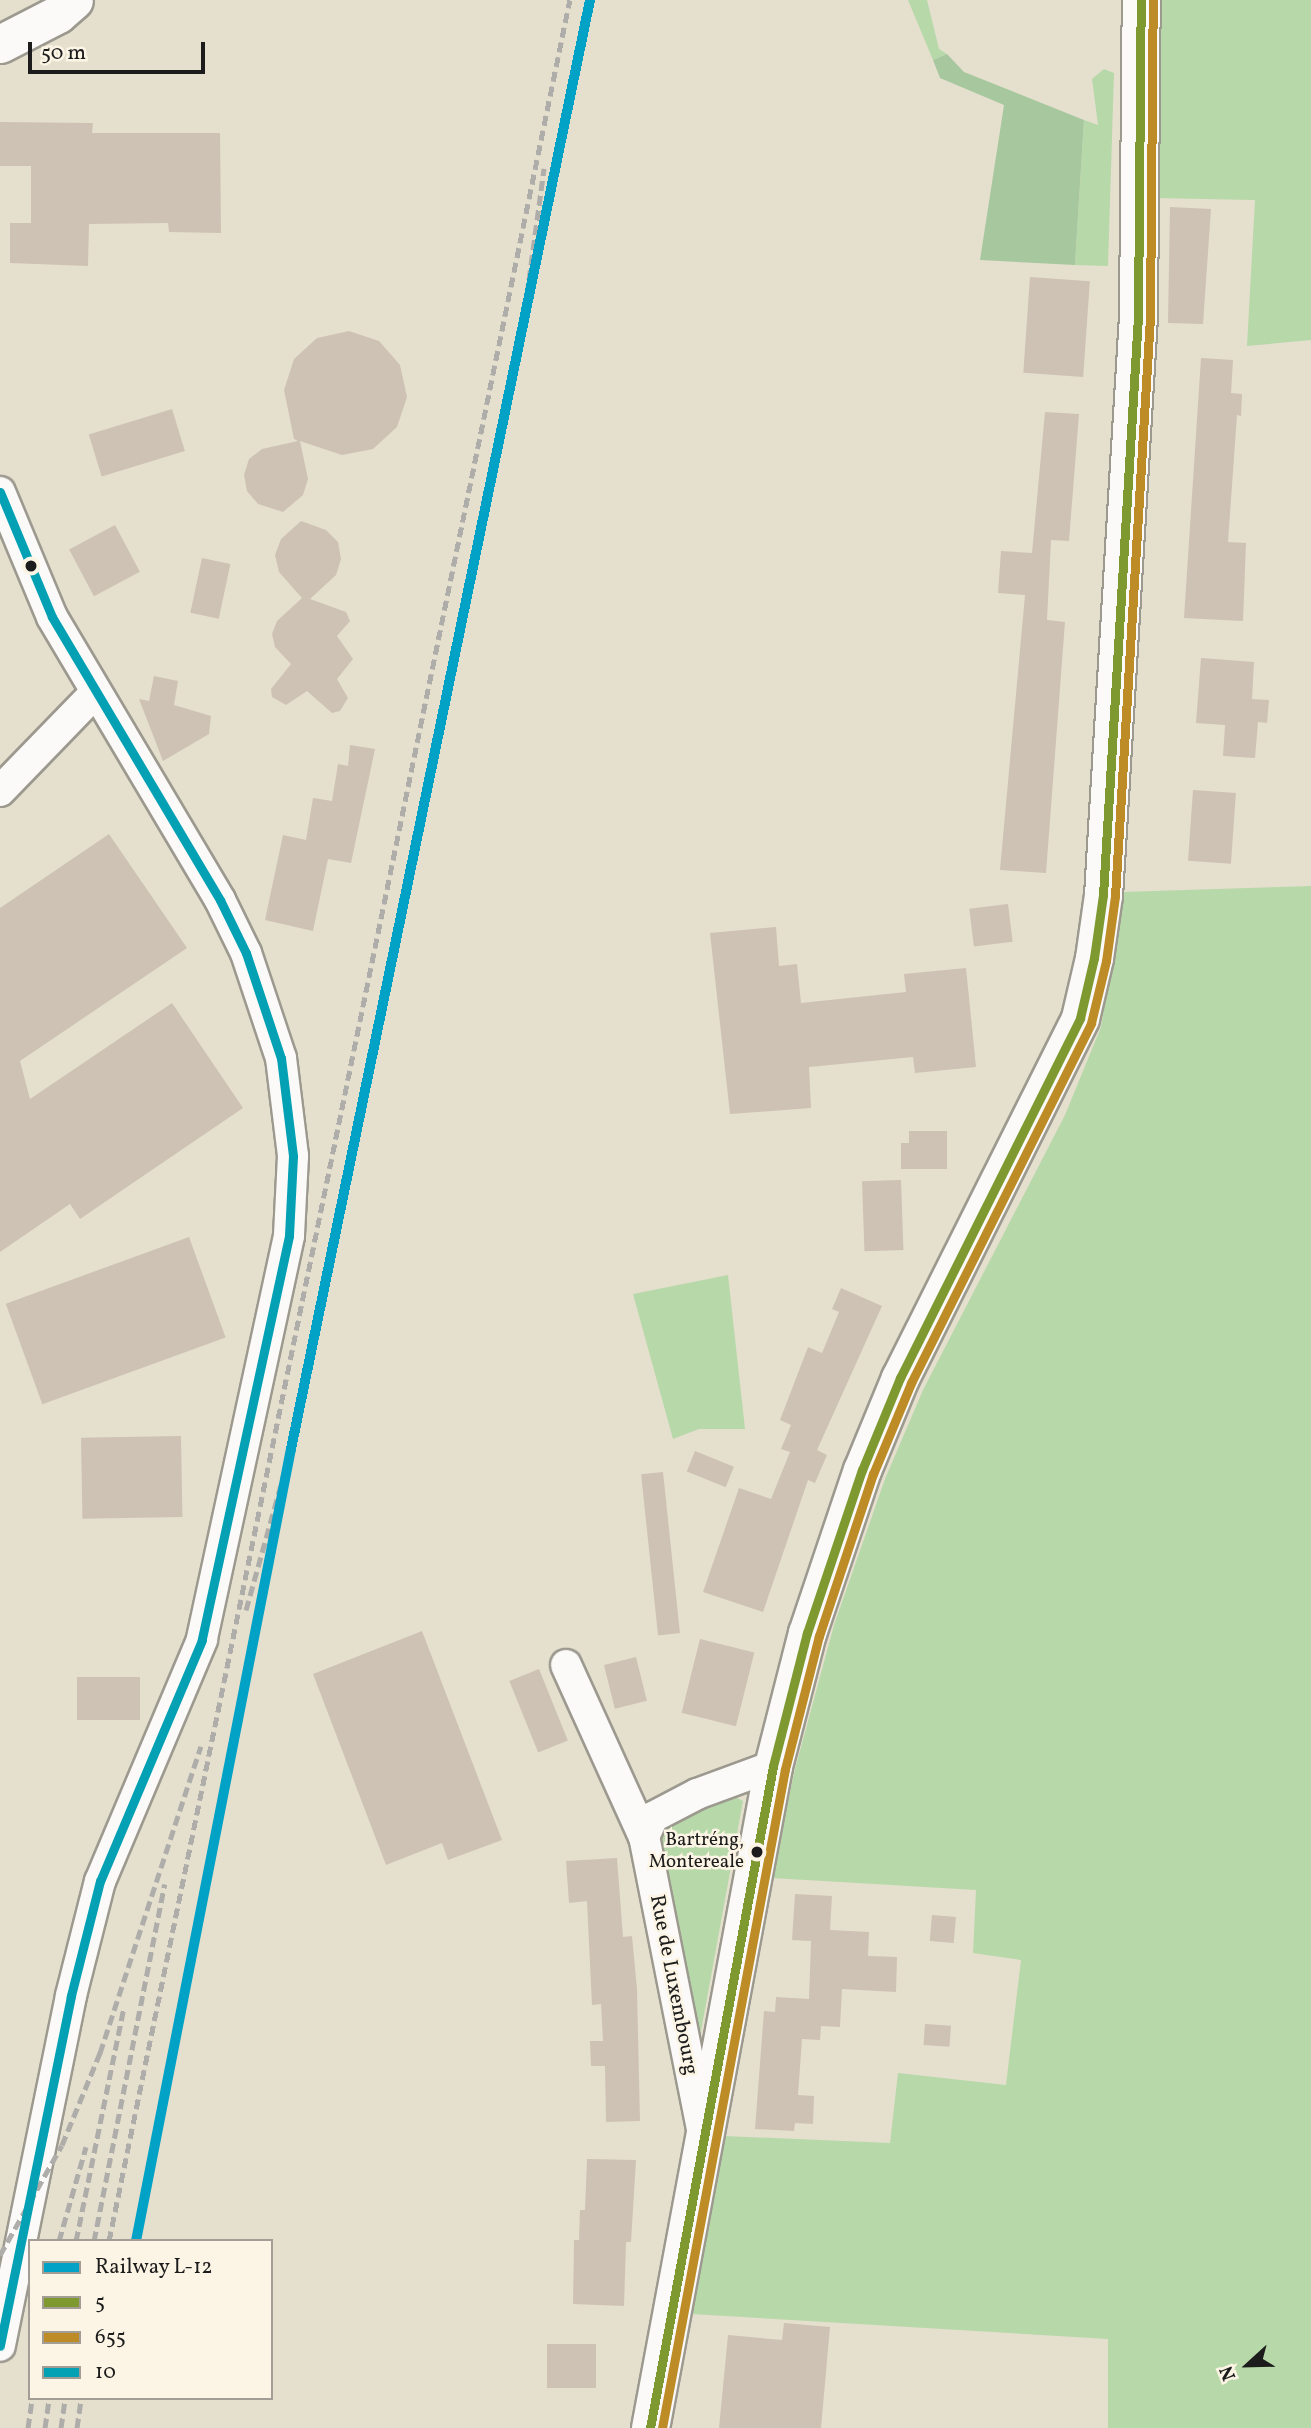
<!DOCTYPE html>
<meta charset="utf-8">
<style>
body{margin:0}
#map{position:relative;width:1311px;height:2428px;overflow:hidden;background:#e5dfce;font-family:Vollkorn,serif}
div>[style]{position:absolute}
.green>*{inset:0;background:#b7d8a9}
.forest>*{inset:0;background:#a7c89e}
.building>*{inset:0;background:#cec2b5;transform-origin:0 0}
.roads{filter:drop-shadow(2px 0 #9c998f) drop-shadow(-2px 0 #9c998f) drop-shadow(0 2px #9c998f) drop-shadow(0 -2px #9c998f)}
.minor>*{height:30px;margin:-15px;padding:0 15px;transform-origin:15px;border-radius:15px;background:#fbfaf8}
.major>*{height:37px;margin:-18.5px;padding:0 18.5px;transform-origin:18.5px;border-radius:18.5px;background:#fbfaf8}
.rail>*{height:5px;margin-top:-2.5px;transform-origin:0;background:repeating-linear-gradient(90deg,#aeadaa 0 10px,transparent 0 15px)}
.bus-1>*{height:9px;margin:-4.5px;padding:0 4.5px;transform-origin:4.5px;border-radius:4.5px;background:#7d9930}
.bus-2>*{height:9px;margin:-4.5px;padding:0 4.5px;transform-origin:4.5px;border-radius:4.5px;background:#be8c26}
.bus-3>*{height:9px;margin:-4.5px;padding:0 4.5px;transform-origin:4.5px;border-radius:4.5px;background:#04a0b3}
.rail-1>*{height:10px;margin:-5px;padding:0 5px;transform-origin:5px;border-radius:5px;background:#01a2c5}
.dots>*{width:19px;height:19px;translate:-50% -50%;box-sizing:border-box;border:4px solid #fcf5e5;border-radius:50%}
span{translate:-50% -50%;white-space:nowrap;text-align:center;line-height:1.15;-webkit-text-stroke:5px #fcf5e5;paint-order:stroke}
.bus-label{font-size:19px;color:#1c1c1c}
.right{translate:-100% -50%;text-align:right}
.street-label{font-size:21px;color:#1c1c1c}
.legend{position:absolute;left:28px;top:2239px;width:245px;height:161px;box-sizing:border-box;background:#fcf5e5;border:2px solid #a29e95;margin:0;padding:9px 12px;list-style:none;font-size:21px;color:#1c1c1c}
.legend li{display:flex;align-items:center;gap:14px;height:35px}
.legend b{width:35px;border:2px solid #a29e95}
.north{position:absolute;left:1213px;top:2330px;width:70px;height:70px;-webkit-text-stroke:5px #fcf5e5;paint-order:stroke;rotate:248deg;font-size:19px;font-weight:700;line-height:28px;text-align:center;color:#1c1c1c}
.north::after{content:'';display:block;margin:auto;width:24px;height:32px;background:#1c1c1c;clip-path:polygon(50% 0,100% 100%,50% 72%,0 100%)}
.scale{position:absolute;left:28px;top:42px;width:177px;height:32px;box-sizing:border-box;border:4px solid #1c1c1c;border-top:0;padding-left:9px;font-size:21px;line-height:24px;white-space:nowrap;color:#1c1c1c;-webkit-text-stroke:5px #fcf5e5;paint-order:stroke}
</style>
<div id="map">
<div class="green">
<i style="clip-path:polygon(908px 0,927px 0,939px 49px,947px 54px,933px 60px)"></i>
<i style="clip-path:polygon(1158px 0,1311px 0,1311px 340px,1247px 346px,1255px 200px,1153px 198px)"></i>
<i style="clip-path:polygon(1104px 69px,1114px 73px,1108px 266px,1075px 265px,1084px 120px,1098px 125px,1092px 79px)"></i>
<i style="clip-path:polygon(1311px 886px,1311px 2428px,1108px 2428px,1108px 2339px,692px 2314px,724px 2136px,890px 2143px,898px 2073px,1006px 2085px,1021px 1960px,973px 1953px,976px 1890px,772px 1878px,794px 1773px,834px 1625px,885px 1479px,923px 1390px,1065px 1115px,1101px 1027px,1122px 892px)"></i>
<i style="clip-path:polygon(728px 1275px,745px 1429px,699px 1429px,673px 1439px,633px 1294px)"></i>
<i style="clip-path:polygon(731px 1795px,743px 1801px,701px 2031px,695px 2034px,657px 1852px,661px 1831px,674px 1818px)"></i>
</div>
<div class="forest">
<i style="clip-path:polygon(947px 54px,964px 72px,1084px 120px,1075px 265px,980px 260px,1004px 105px,940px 78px,933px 60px)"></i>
</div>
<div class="building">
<i style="clip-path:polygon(0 122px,93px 123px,92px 133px,220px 133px,221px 233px,169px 232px,168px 223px,89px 224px,88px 266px,10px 263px,10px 223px,31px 223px,31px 166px,0 166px)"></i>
<i style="clip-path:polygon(1170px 207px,1211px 209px,1203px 324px,1168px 323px)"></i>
<i style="left:1030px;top:277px;width:60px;height:96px;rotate:4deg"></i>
<i style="clip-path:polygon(349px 331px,379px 341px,400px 365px,407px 397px,397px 427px,373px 449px,342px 455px,300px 441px,308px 479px,303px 495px,283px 512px,258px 504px,247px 491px,244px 475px,249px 459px,262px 449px,298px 441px,294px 439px,284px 390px,294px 359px,317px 338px)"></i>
<i style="clip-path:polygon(1201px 358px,1233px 360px,1231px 393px,1242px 394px,1241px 416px,1237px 415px,1228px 542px,1246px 543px,1243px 621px,1184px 618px)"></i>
<i style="left:172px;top:409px;width:44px;height:87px;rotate:73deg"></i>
<i style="clip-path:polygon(1045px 412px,1079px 414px,1069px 541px,1051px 540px,1047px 620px,1065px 622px,1046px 873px,1000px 870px,1025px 595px,998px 593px,1001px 551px,1032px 553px)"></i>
<i style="clip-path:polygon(301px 521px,326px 530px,338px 542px,341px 559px,336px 575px,310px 599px,346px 612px,350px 621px,337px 636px,353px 659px,337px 679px,348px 698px,340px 711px,332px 713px,307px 691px,286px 705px,272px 697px,271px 689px,291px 664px,275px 647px,272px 634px,277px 621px,302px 598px,279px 572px,275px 555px,281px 539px)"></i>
<i style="left:115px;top:525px;width:53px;height:52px;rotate:62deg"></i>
<i style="left:202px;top:558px;width:29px;height:56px;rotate:12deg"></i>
<i style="clip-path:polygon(1201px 658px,1254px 662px,1252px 699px,1269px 700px,1267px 723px,1258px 722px,1255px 758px,1223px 756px,1225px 725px,1196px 723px)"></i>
<i style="clip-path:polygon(154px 676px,178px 681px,174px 705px,211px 716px,209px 734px,163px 761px,139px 699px,149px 701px)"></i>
<i style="clip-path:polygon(350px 745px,375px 749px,351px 863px,328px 859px,313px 931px,265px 920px,283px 835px,306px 840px,313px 798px,332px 801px,338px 764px,348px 766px)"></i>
<i style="left:1193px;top:790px;width:43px;height:71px;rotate:4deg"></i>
<i style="clip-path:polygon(109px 834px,187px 948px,20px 1061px,30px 1099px,172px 1003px,243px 1108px,80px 1219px,70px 1204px,0 1252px,0 908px)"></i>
<i style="left:1008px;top:904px;width:38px;height:39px;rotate:83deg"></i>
<i style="clip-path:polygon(776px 927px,779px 966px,797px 964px,801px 1003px,906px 992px,904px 974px,966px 968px,976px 1067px,915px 1073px,913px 1057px,809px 1067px,811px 1108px,730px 1114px,710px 933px)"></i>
<i style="clip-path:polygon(909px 1131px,947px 1131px,947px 1169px,901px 1169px,901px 1143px,909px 1143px)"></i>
<i style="left:901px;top:1180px;width:70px;height:39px;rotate:88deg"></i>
<i style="left:189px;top:1237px;width:107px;height:195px;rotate:70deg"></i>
<i style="clip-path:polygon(841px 1288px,882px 1306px,817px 1450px,827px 1455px,815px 1483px,808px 1480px,763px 1612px,703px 1592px,739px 1488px,771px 1499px,790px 1452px,781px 1449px,791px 1425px,780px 1420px,808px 1347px,822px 1353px,839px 1312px,832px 1309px)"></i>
<i style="left:181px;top:1436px;width:81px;height:100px;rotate:89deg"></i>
<i style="left:695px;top:1451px;width:42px;height:22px;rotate:22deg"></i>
<i style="left:663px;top:1472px;width:162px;height:22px;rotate:84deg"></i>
<i style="clip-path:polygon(422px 1631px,502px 1840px,448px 1860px,442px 1843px,386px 1865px,313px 1674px)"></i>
<i style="left:700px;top:1639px;width:56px;height:76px;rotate:14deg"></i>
<i style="left:636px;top:1657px;width:45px;height:33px;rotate:76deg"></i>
<i style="left:539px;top:1669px;width:77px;height:32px;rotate:68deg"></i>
<i style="left:77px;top:1677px;width:63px;height:43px"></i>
<i style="clip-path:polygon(617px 1858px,623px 1937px,632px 1936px,637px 1989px,640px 2121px,606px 2122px,605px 2066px,591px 2066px,590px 2041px,603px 2041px,601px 2004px,592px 2005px,587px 1901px,569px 1903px,566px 1861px)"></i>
<i style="clip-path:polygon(795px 1894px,832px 1896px,830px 1930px,869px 1932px,868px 1956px,897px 1957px,896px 1992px,842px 1989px,840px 2027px,821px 2026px,820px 2040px,802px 2039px,798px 2095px,814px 2096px,813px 2124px,795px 2123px,794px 2131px,755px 2129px,764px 2011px,775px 2012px,776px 1997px,809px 1999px,811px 1941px,792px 1940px)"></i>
<i style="left:932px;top:1915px;width:24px;height:26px;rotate:5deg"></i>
<i style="left:925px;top:2024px;width:26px;height:21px;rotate:4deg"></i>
<i style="clip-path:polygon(587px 2159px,636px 2160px,631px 2242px,626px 2242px,624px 2306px,573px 2304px,574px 2240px,579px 2240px,580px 2210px,585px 2210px)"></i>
<i style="clip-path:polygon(784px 2323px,830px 2327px,821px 2428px,719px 2428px,728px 2335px,782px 2340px)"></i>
<i style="left:547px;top:2344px;width:49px;height:44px"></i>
</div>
<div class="roads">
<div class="minor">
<i style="left:0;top:492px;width:135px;rotate:67.4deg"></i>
<i style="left:52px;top:617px;width:329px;rotate:59.3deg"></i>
<i style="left:220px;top:900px;width:59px;rotate:63.9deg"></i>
<i style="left:246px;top:953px;width:111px;rotate:71.6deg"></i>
<i style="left:281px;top:1058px;width:99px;rotate:83deg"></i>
<i style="left:293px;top:1156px;width:80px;rotate:92.9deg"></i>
<i style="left:289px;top:1236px;width:413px;rotate:102.2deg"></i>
<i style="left:202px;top:1640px;width:262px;rotate:112.9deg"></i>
<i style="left:100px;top:1881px;width:119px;rotate:104.2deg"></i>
<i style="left:71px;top:1996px;width:357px;rotate:101.5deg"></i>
<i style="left:0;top:791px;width:136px;rotate:-45.9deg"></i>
<i style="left:566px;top:1665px;width:189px;rotate:65.6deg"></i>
<i style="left:702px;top:2129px;width:298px;rotate:-101.2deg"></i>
<i style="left:644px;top:1837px;width:22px;rotate:-66deg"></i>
<i style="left:653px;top:1817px;width:50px;rotate:-27.6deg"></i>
<i style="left:697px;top:1794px;width:81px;rotate:-20.2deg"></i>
</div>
<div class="major">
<i style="left:0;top:44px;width:65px;rotate:-27.3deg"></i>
<i style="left:58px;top:14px;width:21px;rotate:-41deg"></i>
<i style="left:650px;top:2428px;width:673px;rotate:-79.47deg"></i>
<i style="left:773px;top:1766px;width:137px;rotate:-75.7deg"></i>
<i style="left:807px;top:1633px;width:172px;rotate:-71.4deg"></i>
<i style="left:862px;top:1470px;width:100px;rotate:-67.6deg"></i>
<i style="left:900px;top:1378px;width:402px;rotate:-63.4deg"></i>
<i style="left:1080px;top:1018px;width:62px;rotate:-76.9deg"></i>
<i style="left:1094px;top:958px;width:64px;rotate:-81.9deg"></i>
<i style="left:1103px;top:895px;width:580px;rotate:-86.54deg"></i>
<i style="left:1138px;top:316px;width:316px;rotate:-89.5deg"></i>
</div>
</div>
<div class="rail">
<i style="left:571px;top:89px;width:91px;rotate:-76.7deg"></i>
<i style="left:523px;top:324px;width:157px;rotate:-82.3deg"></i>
<i style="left:246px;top:1610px;width:167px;rotate:-74.4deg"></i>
<i style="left:59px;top:2241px;width:98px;rotate:-74deg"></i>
<i style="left:76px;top:2241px;width:238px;rotate:-78.4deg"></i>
<i style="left:94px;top:2241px;width:364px;rotate:-78.8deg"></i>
<i style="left:109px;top:2241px;width:2288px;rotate:-78.38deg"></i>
<i style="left:0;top:2255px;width:126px;rotate:-60.6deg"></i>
<i style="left:62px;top:2145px;width:100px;rotate:-67.6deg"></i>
<i style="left:100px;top:2053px;width:323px;rotate:-71.8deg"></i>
<i style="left:28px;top:2428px;width:30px;rotate:-82deg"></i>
<i style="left:45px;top:2428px;width:30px;rotate:-82deg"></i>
<i style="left:61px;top:2428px;width:30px;rotate:-82deg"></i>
<i style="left:77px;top:2428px;width:30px;rotate:-82deg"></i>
</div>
<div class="bus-1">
<i style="left:650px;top:2428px;width:673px;rotate:-79.47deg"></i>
<i style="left:773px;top:1766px;width:137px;rotate:-75.7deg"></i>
<i style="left:807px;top:1633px;width:172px;rotate:-71.4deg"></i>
<i style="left:862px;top:1470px;width:100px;rotate:-67.6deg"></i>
<i style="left:900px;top:1378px;width:402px;rotate:-63.4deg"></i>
<i style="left:1080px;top:1018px;width:62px;rotate:-76.9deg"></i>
<i style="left:1094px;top:958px;width:64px;rotate:-81.9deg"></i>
<i style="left:1103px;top:895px;width:580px;rotate:-86.54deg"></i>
<i style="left:1138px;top:316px;width:316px;rotate:-89.5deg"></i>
</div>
<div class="bus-2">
<i style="left:662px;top:2428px;width:670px;rotate:-79.43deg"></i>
<i style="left:785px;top:1769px;width:137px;rotate:-75.7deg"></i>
<i style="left:819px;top:1636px;width:171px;rotate:-71.6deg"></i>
<i style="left:873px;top:1474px;width:99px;rotate:-67.3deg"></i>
<i style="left:911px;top:1383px;width:402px;rotate:-63.4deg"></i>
<i style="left:1091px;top:1023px;width:64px;rotate:-76.4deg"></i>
<i style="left:1106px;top:961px;width:66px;rotate:-82.1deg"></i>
<i style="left:1115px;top:896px;width:580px;rotate:-86.54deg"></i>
<i style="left:1150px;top:317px;width:317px;rotate:-89.5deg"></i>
</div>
<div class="bus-3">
<i style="left:0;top:492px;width:135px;rotate:67.4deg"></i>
<i style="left:52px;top:617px;width:329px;rotate:59.3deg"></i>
<i style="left:220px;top:900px;width:59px;rotate:63.9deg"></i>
<i style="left:246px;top:953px;width:111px;rotate:71.6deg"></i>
<i style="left:281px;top:1058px;width:99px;rotate:83deg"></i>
<i style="left:293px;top:1156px;width:80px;rotate:92.9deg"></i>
<i style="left:289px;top:1236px;width:413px;rotate:102.2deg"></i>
<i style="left:202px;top:1640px;width:262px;rotate:112.9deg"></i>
<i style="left:100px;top:1881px;width:119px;rotate:104.2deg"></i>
<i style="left:71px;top:1996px;width:357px;rotate:101.5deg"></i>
</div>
<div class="rail-1">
<i style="left:136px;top:2241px;width:807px;rotate:-78.93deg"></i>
<i style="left:291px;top:1449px;width:1480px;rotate:-78.34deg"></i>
</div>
<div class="dots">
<i style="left:31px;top:566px;background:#1c1c1c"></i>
<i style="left:757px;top:1852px;background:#1c1c1c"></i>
</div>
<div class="bus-label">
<span class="right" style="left:744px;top:1852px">Bartréng,<br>Montereale</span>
</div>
<div class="street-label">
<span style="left:673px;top:1985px;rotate:79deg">Rue de Luxembourg</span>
</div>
<ul class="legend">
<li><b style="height:9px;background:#01a2c5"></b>Railway L-12</li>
<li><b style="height:9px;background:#7d9930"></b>5</li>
<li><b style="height:9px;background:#be8c26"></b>655</li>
<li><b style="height:9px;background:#04a0b3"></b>10</li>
</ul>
<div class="north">N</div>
<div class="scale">50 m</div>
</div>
